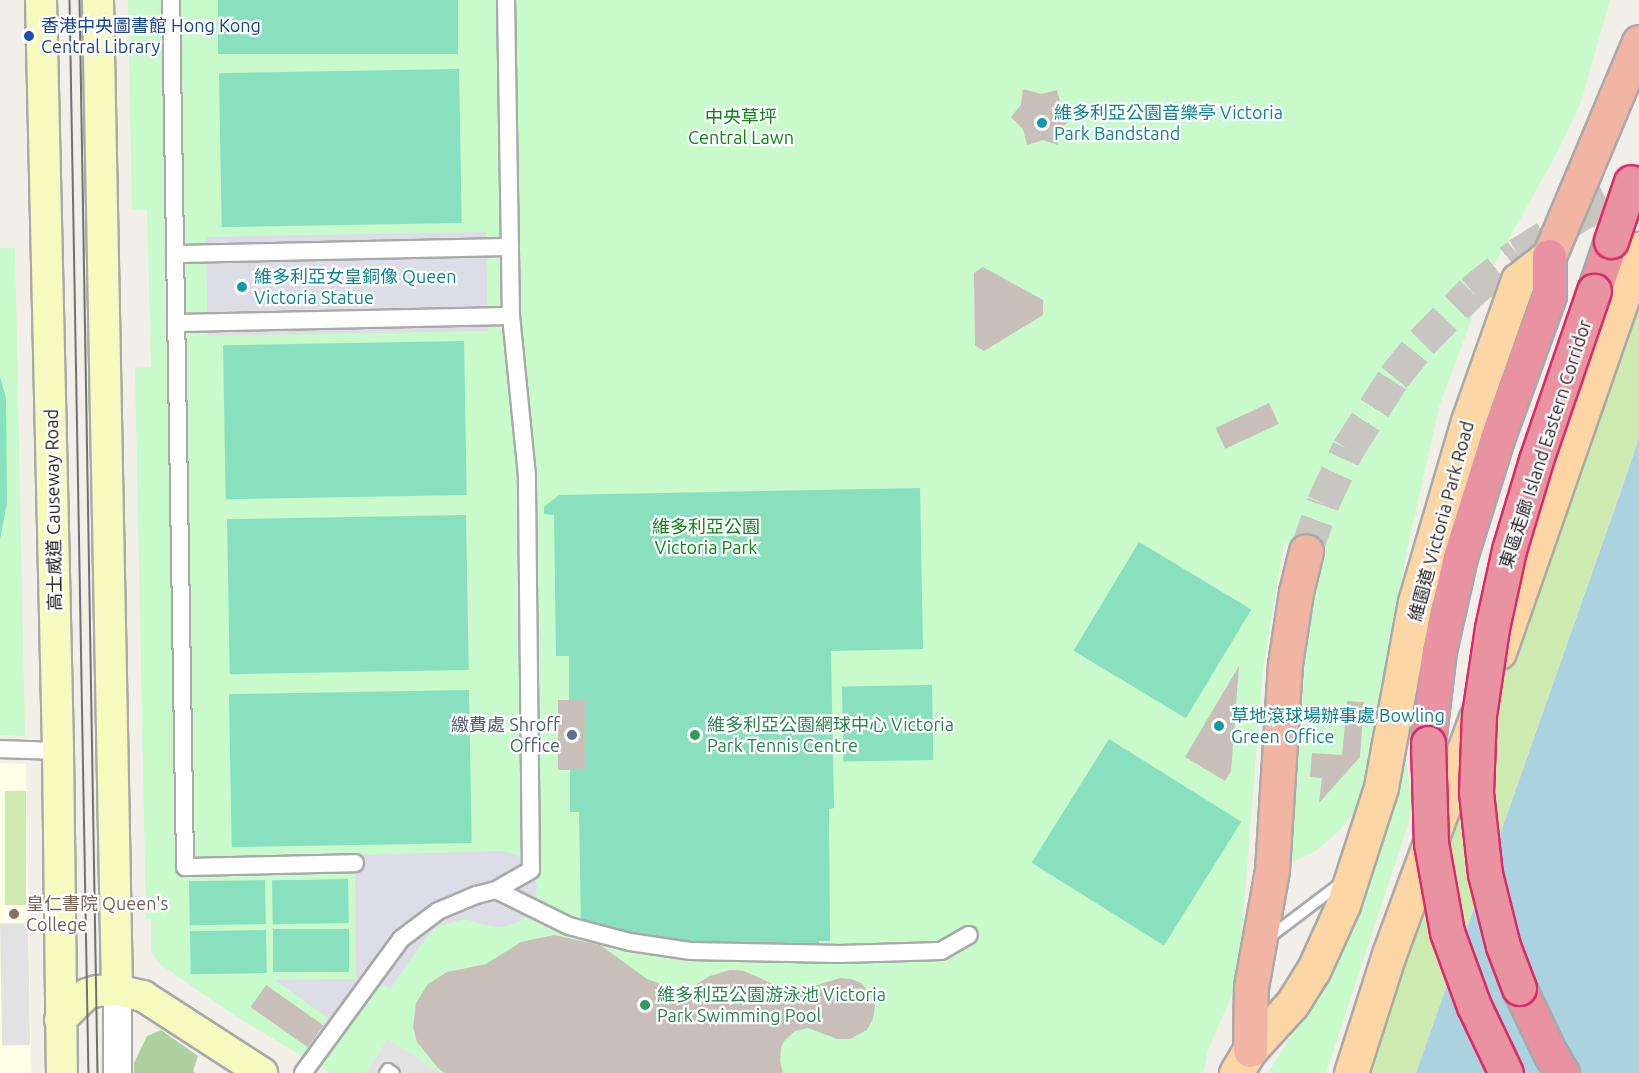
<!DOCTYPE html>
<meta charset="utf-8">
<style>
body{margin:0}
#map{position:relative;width:1639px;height:1073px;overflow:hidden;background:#f2efe9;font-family:Ubuntu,"Noto Sans TC",sans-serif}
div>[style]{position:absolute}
.education>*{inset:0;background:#ffffe5}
.grass>*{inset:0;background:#cdebb0;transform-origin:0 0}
.forest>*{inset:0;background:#add19e}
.park>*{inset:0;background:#c8facc}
.pitch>*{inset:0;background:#88e0be;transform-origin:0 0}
.parking>*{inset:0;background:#e2e2e2;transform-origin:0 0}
.plaza>*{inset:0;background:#dddde8;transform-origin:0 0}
.water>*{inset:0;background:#aad3df}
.building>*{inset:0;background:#c7bfb8;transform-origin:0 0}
.trunk-tunnel>*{height:33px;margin-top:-16.5px;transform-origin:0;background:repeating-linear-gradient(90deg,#c8c6c1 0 33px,transparent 0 49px)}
.roads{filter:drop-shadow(2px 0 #a9a9a9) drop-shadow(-2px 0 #a9a9a9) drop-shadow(0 2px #a9a9a9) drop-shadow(0 -2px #a9a9a9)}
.service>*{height:10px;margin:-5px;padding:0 5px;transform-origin:5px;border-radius:5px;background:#fff}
.pedestrian>*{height:16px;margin:-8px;padding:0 8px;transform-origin:8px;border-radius:8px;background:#fff}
.tertiary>*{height:27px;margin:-13.5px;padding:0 13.5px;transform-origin:13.5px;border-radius:13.5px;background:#fff}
.secondary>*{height:30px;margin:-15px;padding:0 15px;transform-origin:15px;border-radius:15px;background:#f7fabf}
.primary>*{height:33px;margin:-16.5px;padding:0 16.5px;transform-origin:16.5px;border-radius:16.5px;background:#fcd6a4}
.trunk>*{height:33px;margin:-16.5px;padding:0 16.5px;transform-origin:16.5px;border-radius:16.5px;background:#f2b4a3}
.motorway>*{height:33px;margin:-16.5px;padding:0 16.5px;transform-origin:16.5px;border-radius:16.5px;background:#e892a2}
.tram>*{height:1.5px;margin:-0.75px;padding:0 0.75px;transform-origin:0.75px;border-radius:0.75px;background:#707070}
.bridges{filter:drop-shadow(2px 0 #dc2a67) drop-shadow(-2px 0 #dc2a67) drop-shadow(0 2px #dc2a67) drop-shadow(0 -2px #dc2a67)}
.motorway-bridge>*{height:33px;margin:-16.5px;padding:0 16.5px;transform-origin:16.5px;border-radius:16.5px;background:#e892a2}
.dots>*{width:16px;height:16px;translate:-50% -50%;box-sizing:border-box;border:3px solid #fff;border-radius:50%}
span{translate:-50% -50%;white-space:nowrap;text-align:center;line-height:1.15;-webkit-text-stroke:4.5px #fff;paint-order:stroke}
.transit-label{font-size:18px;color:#164399}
.left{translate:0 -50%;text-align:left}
.culture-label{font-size:18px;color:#0d838f}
.park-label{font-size:18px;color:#0c8416}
.street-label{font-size:18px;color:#222}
.service-label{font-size:18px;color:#4e5e75}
.right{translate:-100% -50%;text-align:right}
.leisure-label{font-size:18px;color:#27864d}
.education-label{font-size:18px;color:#785e54}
</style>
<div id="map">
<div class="education">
<i style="clip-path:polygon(0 763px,26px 764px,31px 1073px,0 1073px)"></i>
</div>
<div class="grass">
<i style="clip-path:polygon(1639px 286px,1639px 438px,1416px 1073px,1372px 1073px,1406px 956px)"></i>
<i style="left:5px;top:791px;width:21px;height:114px"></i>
</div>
<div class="forest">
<i style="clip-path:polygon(161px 1030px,198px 1056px,193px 1071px,195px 1073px,134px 1073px,134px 1063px,147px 1036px)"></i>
</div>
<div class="park">
<i style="clip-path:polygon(128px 0,1610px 0,1581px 102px,1558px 151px,1487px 278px,1439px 407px,1406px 555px,1373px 738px,1356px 810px,1338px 832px,1314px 852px,1291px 862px,1309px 609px,1326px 554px,1284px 543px,1263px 668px,1238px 981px,1208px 1050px,1204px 1073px,441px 1073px,387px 1040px,366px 1073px,330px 1073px,237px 1017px,161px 965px,151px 952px,151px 919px,146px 919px,135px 368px,151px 367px,147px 210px,132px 210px)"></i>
<i style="clip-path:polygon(0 248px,15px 248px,25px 736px,0 735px)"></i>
<i style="clip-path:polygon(1404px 744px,1413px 809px,1326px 1073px,1268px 1073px,1320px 988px)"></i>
</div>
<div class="pitch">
<i style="left:218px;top:0;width:240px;height:54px"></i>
<i style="left:459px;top:69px;width:154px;height:240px;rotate:89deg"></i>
<i style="left:464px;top:341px;width:154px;height:241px;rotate:89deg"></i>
<i style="clip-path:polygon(0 377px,6px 398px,7px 503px,0 539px)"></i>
<i style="clip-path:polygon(920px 488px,923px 649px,831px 651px,834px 808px,829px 809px,830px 941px,819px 941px,819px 947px,702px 943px,613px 934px,581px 925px,579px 812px,570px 812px,570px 770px,559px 770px,558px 701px,569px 700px,569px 656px,556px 656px,554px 515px,544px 514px,544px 507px,559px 495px)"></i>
<i style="left:466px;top:515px;width:155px;height:239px;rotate:89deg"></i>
<i style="left:1139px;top:542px;width:131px;height:127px;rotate:31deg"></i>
<i style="left:932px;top:685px;width:75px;height:90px;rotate:89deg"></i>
<i style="left:469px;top:690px;width:153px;height:240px;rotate:89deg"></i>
<i style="left:1109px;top:739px;width:156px;height:146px;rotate:32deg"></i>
<i style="left:348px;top:879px;width:44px;height:76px;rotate:89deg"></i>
<i style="left:265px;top:880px;width:44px;height:76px;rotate:89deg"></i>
<i style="left:349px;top:929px;width:43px;height:76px;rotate:90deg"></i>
<i style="left:266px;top:930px;width:43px;height:76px;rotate:89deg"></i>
</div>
<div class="parking">
<i style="left:28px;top:923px;width:122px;height:28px;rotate:89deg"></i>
<i style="clip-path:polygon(387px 1039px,441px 1073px,366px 1073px)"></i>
</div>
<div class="plaza">
<i style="left:486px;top:232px;width:99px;height:280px;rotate:89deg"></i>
<i style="clip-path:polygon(502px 851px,515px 854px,526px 862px,533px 873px,537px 886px,535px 899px,529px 912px,520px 921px,507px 926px,494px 927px,464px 919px,439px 926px,426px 938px,390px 989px,380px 983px,320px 1067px,302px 1056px,328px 1018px,275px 980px,356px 979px,355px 855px)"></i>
</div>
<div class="water">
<i style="clip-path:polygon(1639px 438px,1639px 1073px,1416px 1073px,1618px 499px)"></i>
</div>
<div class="building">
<i style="clip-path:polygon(1023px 89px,1041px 94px,1057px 90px,1061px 106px,1072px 116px,1061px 130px,1058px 145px,1043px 140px,1027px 145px,1023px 129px,1011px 117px,1021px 105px)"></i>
<i style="clip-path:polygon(983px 267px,1043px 300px,1043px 315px,984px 351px,975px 345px,974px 273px)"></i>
<i style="left:1269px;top:403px;width:23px;height:59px;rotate:65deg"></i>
<i style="clip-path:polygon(1239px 666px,1231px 771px,1225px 781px,1185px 757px)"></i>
<i style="left:585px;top:700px;width:70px;height:27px;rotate:90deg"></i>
<i style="clip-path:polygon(1347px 701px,1364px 702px,1360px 757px,1319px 803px,1322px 778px,1310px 777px,1312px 753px,1342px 755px)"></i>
<i style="clip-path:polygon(554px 935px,600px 945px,647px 979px,678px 990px,689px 989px,710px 976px,730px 970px,744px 971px,773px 984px,796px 988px,811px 987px,840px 978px,851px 979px,861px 983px,871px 994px,875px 1006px,873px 1019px,867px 1030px,850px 1039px,837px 1039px,808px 1028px,795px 1031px,784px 1041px,781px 1048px,780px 1061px,783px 1073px,444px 1073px,438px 1068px,417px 1042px,413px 1027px,416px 1003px,428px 984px,447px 972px,486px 964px,521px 942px)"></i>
<i style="left:266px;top:985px;width:70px;height:27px;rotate:35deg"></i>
</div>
<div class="trunk-tunnel">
<i style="left:1306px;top:551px;width:51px;rotate:-70.5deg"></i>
<i style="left:1323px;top:503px;width:60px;rotate:-65.2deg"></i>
<i style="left:1348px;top:449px;width:85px;rotate:-57.4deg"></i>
<i style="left:1394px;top:377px;width:45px;rotate:-51.3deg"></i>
<i style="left:1422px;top:342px;width:71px;rotate:-45.6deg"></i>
<i style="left:1472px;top:291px;width:59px;rotate:-38.8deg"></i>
<i style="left:1518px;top:254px;width:71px;rotate:-32.3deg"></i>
<i style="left:1578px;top:216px;width:69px;rotate:-27.7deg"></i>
</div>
<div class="roads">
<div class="service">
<i style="left:1267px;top:939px;width:93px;rotate:-37.1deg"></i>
<i style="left:385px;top:1073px;width:5px;rotate:-53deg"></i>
<i style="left:388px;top:1069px;width:7px;rotate:34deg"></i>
</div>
<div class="pedestrian">
<i style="left:171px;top:0;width:867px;rotate:89.07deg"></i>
<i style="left:185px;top:867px;width:170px;rotate:-1.3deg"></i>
<i style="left:175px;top:254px;width:335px;rotate:-1.2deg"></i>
<i style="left:176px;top:323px;width:335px;rotate:-1.2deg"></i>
<i style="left:0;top:749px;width:58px;rotate:2deg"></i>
<i style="left:496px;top:890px;width:81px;rotate:26.3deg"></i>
<i style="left:569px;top:926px;width:63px;rotate:14.7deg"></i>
<i style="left:630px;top:942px;width:62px;rotate:8.4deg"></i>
<i style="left:691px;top:951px;width:149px;rotate:1.2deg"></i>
<i style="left:840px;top:954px;width:101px;rotate:-1.7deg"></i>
<i style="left:941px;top:951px;width:32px;rotate:-30deg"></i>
<i style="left:303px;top:1073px;width:166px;rotate:-53.8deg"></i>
<i style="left:401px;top:939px;width:46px;rotate:-37.1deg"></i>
<i style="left:438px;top:911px;width:41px;rotate:-22.8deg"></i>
<i style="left:476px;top:895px;width:21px;rotate:-14deg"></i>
<i style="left:496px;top:890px;width:40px;rotate:-29.7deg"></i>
<i style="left:531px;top:870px;width:394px;rotate:-90.6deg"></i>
<i style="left:527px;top:476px;width:161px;rotate:-95.7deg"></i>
<i style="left:511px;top:316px;width:316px;rotate:-90.9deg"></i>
</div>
<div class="tertiary">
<i style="left:117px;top:1073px;width:83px;rotate:-90deg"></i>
</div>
<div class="secondary">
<i style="left:41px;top:0;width:751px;rotate:88.7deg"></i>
<i style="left:58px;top:751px;width:322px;rotate:89.3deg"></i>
<i style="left:98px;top:0;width:990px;rotate:88.9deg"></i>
<i style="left:60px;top:1020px;width:37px;rotate:-44deg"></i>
<i style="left:87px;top:994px;width:10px;rotate:-17deg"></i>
<i style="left:97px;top:991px;width:20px;rotate:-3deg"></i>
<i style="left:117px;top:990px;width:27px;rotate:13deg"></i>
<i style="left:143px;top:996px;width:142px;rotate:32.9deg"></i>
</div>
<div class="primary">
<i style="left:1499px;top:652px;width:427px;rotate:-70.8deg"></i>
<i style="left:1236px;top:1073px;width:27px;rotate:-59deg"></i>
<i style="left:1250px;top:1050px;width:62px;rotate:-47.6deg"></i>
<i style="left:1292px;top:1004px;width:39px;rotate:-58deg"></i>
<i style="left:1313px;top:971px;width:72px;rotate:-65.6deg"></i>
<i style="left:1343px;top:905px;width:124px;rotate:-72.1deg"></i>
<i style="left:1381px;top:787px;width:188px;rotate:-79.6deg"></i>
<i style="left:1415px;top:602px;width:189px;rotate:-73.7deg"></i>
<i style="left:1468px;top:421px;width:150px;rotate:-70.5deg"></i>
<i style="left:1518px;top:280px;width:39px;rotate:-38deg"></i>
<i style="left:1351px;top:1073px;width:125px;rotate:-72.3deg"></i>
<i style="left:1389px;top:954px;width:252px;rotate:-69.8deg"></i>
</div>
<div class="trunk">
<i style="left:1549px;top:256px;width:232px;rotate:-67.2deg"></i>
<i style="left:1250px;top:1050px;width:63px;rotate:-89.1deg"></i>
<i style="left:1251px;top:987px;width:119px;rotate:-79.8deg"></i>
<i style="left:1272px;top:870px;width:206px;rotate:-86.4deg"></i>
<i style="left:1285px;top:664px;width:73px;rotate:-81.3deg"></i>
<i style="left:1296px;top:592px;width:42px;rotate:-76.3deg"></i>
</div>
<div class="motorway">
<i style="left:1594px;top:291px;width:53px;rotate:-71.2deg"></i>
<i style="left:1428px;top:743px;width:93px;rotate:-83.2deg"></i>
<i style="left:1439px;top:651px;width:96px;rotate:-77.4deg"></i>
<i style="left:1460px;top:557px;width:124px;rotate:-72.6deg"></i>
<i style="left:1497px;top:439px;width:153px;rotate:-70.1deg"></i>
<i style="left:1549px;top:295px;width:39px;rotate:-90deg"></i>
<i style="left:1519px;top:988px;width:72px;rotate:64.5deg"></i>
<i style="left:1550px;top:1053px;width:23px;rotate:59deg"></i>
</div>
</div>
<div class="tram">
<i style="left:70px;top:0;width:1073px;rotate:88.99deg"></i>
<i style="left:80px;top:0;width:1073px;rotate:89.04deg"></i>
</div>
<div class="bridges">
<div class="motorway-bridge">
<i style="left:1611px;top:241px;width:62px;rotate:-71.3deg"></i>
<i style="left:1428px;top:743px;width:100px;rotate:88.3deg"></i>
<i style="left:1431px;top:843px;width:90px;rotate:79.8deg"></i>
<i style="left:1447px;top:932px;width:79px;rotate:70deg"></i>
<i style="left:1474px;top:1006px;width:74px;rotate:64.5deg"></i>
<i style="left:1519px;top:988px;width:45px;rotate:-110.9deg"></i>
<i style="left:1503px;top:946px;width:74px;rotate:-104deg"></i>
<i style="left:1485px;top:874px;width:82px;rotate:-96.3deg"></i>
<i style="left:1476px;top:792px;width:77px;rotate:-87.8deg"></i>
<i style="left:1479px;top:715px;width:88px;rotate:-81.5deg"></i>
<i style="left:1492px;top:628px;width:80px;rotate:-77.7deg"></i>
<i style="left:1509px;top:550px;width:94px;rotate:-73.3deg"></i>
<i style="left:1536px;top:460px;width:179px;rotate:-71.1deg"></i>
</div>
</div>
<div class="dots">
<i style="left:29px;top:36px;background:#1a4fb4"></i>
<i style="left:1042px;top:123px;background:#0f9aa8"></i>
<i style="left:242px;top:287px;background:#0f9aa8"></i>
<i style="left:1219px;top:726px;background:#0f9aa8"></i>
<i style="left:572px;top:735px;background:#5c6f8a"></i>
<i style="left:695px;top:735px;background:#2e9e5b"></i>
<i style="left:14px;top:914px;background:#8d6e63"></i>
<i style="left:645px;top:1005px;background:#2e9e5b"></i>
</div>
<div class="transit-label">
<span class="left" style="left:41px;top:36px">香港中央圖書館 Hong Kong<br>Central Library</span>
</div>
<div class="culture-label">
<span class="left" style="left:1054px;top:123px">維多利亞公園音樂亭 Victoria<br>Park Bandstand</span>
<span class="left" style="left:254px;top:287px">維多利亞女皇銅像 Queen<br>Victoria Statue</span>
<span class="left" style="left:1231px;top:726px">草地滾球場辦事處 Bowling<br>Green Office</span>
</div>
<div class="park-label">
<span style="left:741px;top:127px">中央草坪<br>Central Lawn</span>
<span style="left:706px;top:537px">維多利亞公園<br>Victoria Park</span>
</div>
<div class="street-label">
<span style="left:1545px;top:444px;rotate:-72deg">東區走廊 Island Eastern Corridor</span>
<span style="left:53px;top:510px;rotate:-91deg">高士威道 Causeway Road</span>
<span style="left:1441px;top:521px;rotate:-75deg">維園道 Victoria Park Road</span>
</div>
<div class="service-label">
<span class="right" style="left:560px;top:735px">繳費處 Shroff<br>Office</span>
</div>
<div class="leisure-label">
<span class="left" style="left:707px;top:735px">維多利亞公園網球中心 Victoria<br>Park Tennis Centre</span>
<span class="left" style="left:657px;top:1005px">維多利亞公園游泳池 Victoria<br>Park Swimming Pool</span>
</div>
<div class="education-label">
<span class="left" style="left:26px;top:914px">皇仁書院 Queen's<br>College</span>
</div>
</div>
